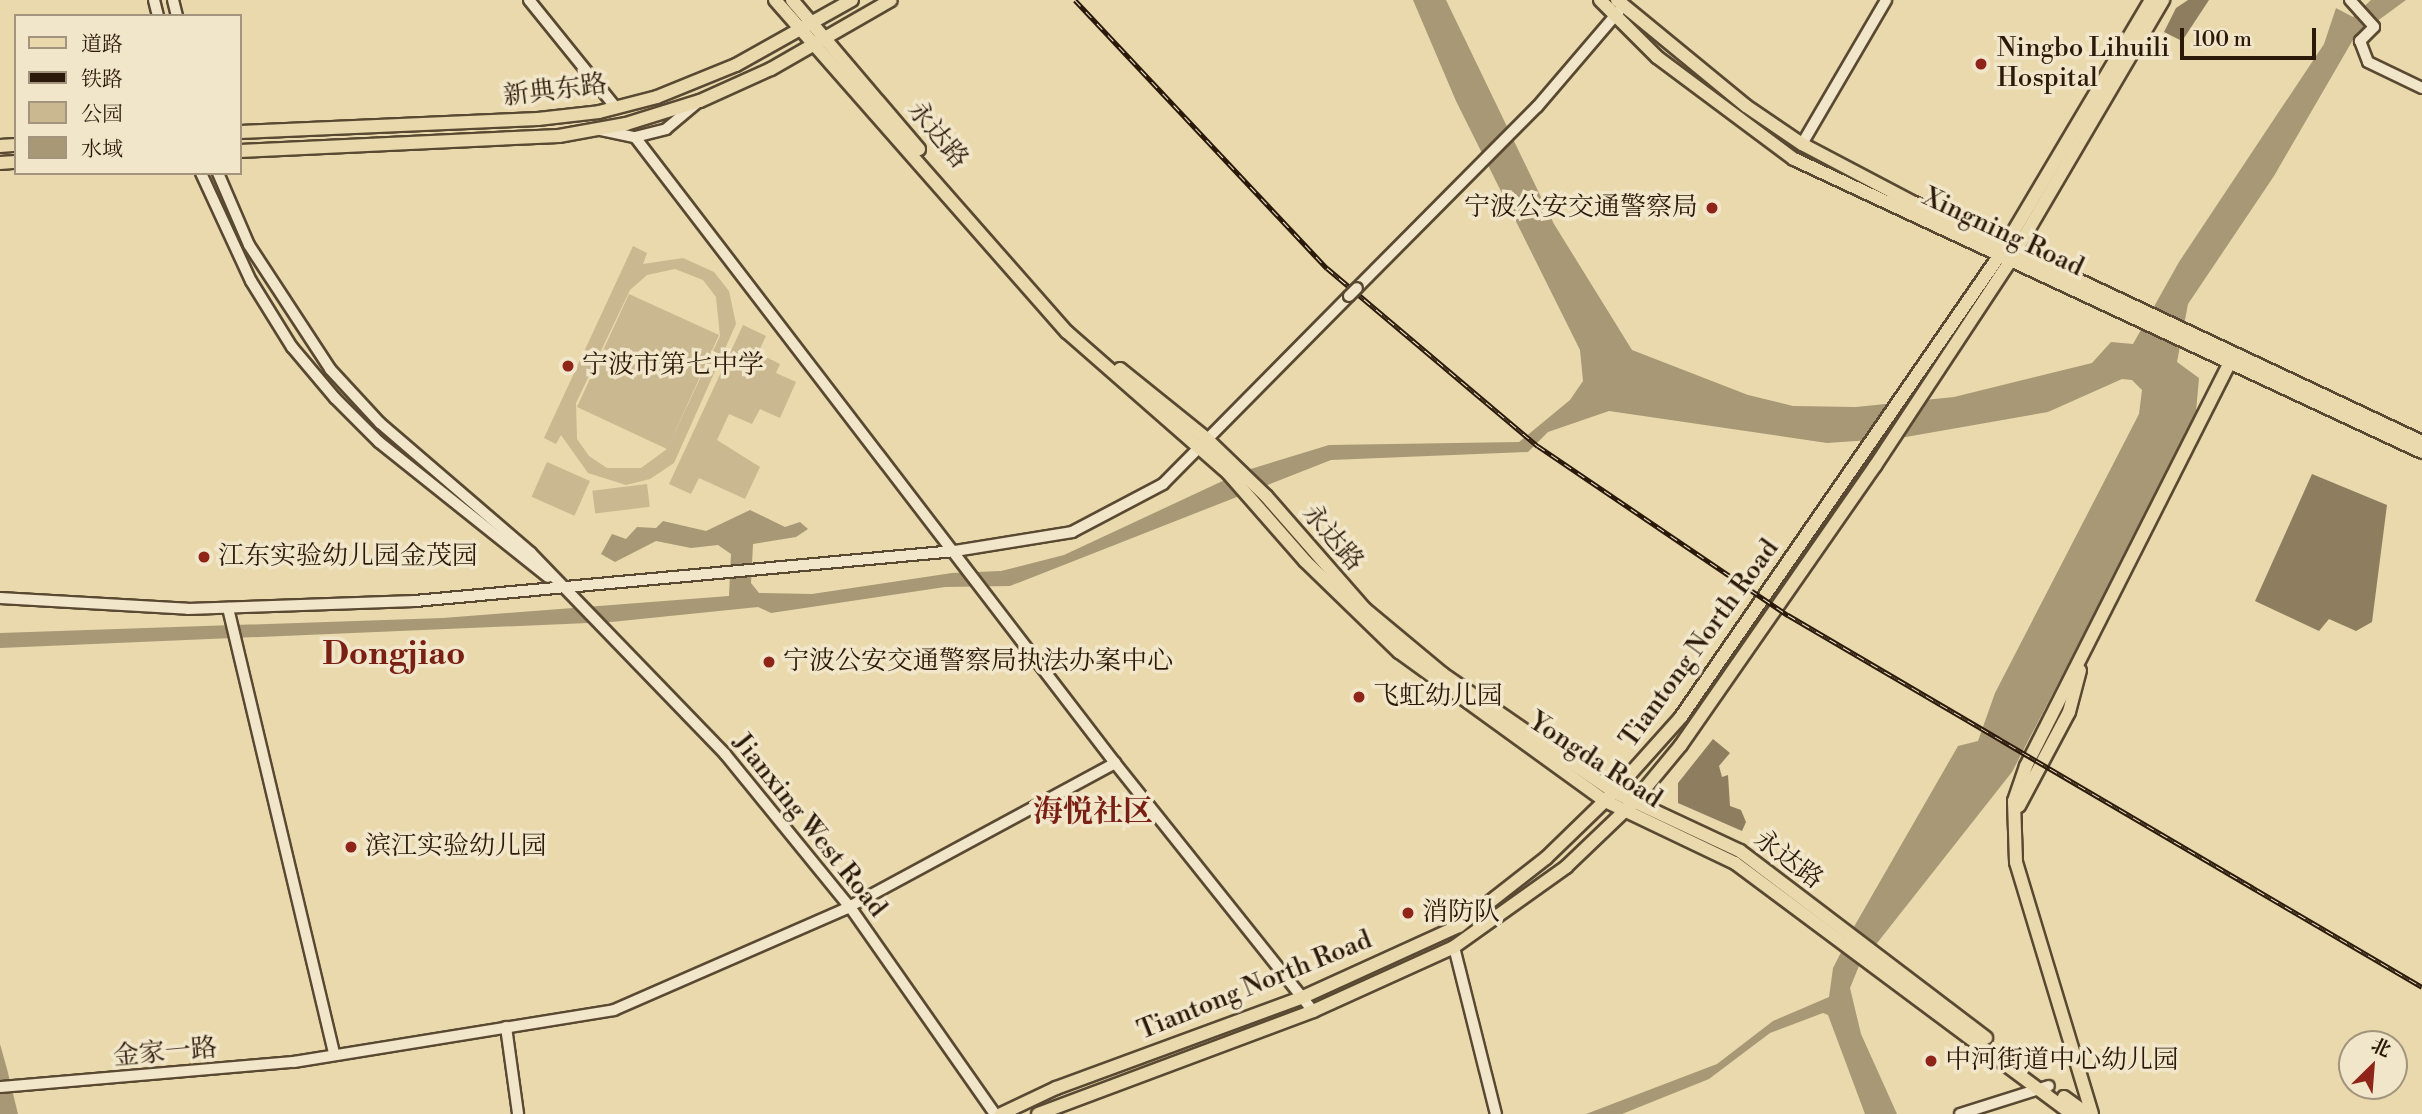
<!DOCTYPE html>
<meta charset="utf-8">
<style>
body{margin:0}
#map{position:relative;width:2422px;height:1114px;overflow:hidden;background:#e9d9ac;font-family:"Libre Bodoni","Noto Serif SC",serif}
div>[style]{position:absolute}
.green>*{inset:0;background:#c9b890;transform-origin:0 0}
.water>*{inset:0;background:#a89875}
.building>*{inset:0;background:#8e7d5e}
.roads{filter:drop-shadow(2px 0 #5a4932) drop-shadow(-2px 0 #5a4932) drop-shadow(0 2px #5a4932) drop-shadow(0 -2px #5a4932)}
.minor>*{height:10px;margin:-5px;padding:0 5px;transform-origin:5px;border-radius:5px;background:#f1e6c9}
.major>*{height:12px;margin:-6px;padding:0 6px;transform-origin:6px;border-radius:6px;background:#e9d9ac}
.rail>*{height:5px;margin-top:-2.5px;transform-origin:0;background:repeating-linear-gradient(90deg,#f1e6c9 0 8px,#2b190a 0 16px);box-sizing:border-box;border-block:2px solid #2b190a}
.bridges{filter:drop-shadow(2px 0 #5a4932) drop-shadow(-2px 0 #5a4932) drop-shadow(0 2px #5a4932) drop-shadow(0 -2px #5a4932)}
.minor-bridge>*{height:10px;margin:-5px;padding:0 5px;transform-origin:5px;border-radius:5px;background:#f1e6c9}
.dots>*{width:19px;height:19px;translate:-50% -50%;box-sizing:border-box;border:4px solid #f1e6c9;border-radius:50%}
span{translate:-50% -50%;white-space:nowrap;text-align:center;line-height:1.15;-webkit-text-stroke:7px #f1e6c9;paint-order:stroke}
.poi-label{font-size:26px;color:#2b190a}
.left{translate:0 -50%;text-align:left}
.right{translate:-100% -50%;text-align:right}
.street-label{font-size:26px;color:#2b190a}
.quarter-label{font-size:30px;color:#7a1f14;font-weight:700}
.district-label{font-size:33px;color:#7a1f14;font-weight:700}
.legend{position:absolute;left:14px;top:14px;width:228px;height:161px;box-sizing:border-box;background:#f1e6c9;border:2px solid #a2947d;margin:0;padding:9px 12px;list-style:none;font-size:21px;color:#2b190a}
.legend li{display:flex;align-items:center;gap:14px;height:35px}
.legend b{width:35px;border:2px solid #a2947d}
.north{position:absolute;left:2338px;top:1030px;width:70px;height:70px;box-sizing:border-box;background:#f1e6c9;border:2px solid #a2947d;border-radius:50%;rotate:25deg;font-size:19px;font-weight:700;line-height:28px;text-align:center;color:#2b190a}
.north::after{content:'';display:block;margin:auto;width:24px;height:32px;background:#8f2418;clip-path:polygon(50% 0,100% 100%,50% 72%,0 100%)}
.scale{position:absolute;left:2180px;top:28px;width:136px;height:32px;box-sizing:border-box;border:4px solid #2b190a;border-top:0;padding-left:9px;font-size:21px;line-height:24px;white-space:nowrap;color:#2b190a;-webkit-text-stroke:5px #f1e6c9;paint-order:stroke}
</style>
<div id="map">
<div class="green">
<i style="clip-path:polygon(evenodd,633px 246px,647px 253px,643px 264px,683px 258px,714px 272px,729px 291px,736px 324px,674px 463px,650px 479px,626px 485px,588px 473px,561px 435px,556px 444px,544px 438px,633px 246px,675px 269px,703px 280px,716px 297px,720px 336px,668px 447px,719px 335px,629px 294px,577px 407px,667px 449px,641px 468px,607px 468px,589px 456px,577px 439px,576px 403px,630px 290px,647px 275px,675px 269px)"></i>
<i style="clip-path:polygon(743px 325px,766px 336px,758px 353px,780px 364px,776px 373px,796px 382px,780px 418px,760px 409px,752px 424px,729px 414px,717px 440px,760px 467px,745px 499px,699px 478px,691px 494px,669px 484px)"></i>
<i style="left:547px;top:462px;width:47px;height:38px;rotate:24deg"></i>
<i style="left:647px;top:484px;width:23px;height:55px;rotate:83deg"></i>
</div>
<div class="water">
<i style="clip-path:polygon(1413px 0,1446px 0,1554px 224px,1632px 350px,1748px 395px,1793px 406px,1856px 407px,1954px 397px,2092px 363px,2111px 342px,2133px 344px,2179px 262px,2324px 44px,2336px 8px,2353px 17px,2371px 0,2406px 0,2354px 38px,2274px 176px,2188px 304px,2177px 362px,2199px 378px,2196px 412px,2179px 450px,2012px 772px,1859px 966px,1850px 988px,1861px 1034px,1897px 1114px,1865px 1114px,1828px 1015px,1823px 1013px,1770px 1033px,1709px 1079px,1622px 1114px,1586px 1114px,1717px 1064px,1773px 1021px,1829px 997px,1833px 968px,1855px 925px,1958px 746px,1978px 741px,1995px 693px,2139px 414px,2142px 390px,2132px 380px,2122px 379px,2048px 412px,1900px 438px,1827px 443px,1609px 411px,1548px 432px,1528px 452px,1331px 460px,1010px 586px,945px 587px,771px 613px,758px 607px,611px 622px,0 648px,0 633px,443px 618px,729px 596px,731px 554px,718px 545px,691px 548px,656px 541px,615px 562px,601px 554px,612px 534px,626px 539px,637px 527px,656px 528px,663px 521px,706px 531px,750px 510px,785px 527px,800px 522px,808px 529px,796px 537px,753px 544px,751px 583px,759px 593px,812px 594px,952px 573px,1001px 571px,1064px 555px,1244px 471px,1329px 445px,1519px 442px,1570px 400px,1583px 381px,1580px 350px,1456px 101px)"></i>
<i style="clip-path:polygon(0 1044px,7px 1069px,18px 1114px,0 1114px)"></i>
</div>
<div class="building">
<i style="clip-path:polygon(2188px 0,2209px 0,2182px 41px,2164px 32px,2176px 8px)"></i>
<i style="clip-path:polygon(2312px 474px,2387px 505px,2372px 622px,2356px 631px,2329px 619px,2319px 631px,2255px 601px)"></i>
<i style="clip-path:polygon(1713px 739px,1730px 753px,1719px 766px,1722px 777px,1728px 775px,1730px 806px,1741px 810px,1746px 822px,1742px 831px,1678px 803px,1678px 783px)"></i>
</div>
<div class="roads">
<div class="minor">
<i style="left:154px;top:0;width:16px;rotate:76deg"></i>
<i style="left:173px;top:0;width:16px;rotate:76deg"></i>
<i style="left:529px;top:0;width:139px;rotate:51.1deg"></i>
<i style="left:2350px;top:0;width:36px;rotate:48deg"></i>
<i style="left:2374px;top:27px;width:20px;rotate:135deg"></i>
<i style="left:2360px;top:41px;width:22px;rotate:69deg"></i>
<i style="left:2368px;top:62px;width:60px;rotate:25.7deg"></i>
<i style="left:601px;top:130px;width:35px;rotate:12deg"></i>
<i style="left:635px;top:137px;width:32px;rotate:-14deg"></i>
<i style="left:666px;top:129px;width:40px;rotate:-40deg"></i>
<i style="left:635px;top:137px;width:789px;rotate:52.52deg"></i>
<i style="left:1115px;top:763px;width:317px;rotate:51.4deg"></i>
<i style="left:1802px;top:144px;width:167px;rotate:-59.7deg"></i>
<i style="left:201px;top:173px;width:119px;rotate:65.2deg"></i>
<i style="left:251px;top:281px;width:78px;rotate:58.2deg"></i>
<i style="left:292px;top:347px;width:67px;rotate:49.9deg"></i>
<i style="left:335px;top:398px;width:62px;rotate:45deg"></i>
<i style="left:379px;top:442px;width:216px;rotate:38.6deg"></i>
<i style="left:218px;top:173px;width:78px;rotate:66.7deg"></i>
<i style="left:249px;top:245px;width:148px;rotate:56.8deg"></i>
<i style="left:330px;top:369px;width:74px;rotate:47.2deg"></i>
<i style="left:380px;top:423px;width:199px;rotate:40.7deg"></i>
<i style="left:531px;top:553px;width:279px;rotate:46deg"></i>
<i style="left:725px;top:754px;width:198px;rotate:50.8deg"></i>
<i style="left:850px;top:907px;width:253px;rotate:55deg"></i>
<i style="left:1357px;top:288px;width:255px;rotate:-45.2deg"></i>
<i style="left:1537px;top:107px;width:126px;rotate:-49.5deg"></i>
<i style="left:0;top:598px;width:188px;rotate:3.3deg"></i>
<i style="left:188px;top:609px;width:227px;rotate:-2deg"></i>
<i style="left:415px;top:601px;width:542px;rotate:-5.29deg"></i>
<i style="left:955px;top:551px;width:119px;rotate:-9.2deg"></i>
<i style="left:1072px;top:532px;width:103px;rotate:-27.8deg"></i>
<i style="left:1163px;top:484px;width:264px;rotate:-45.3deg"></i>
<i style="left:228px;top:608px;width:458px;rotate:76.6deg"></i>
<i style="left:1454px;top:947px;width:172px;rotate:75.9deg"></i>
<i style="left:506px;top:1027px;width:88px;rotate:82.1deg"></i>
<i style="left:0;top:1087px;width:295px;rotate:-4.9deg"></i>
<i style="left:294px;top:1062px;width:324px;rotate:-9.2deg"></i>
<i style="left:614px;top:1010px;width:254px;rotate:-23.6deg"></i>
<i style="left:847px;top:908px;width:305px;rotate:-28.4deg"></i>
<i style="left:1960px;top:1114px;width:93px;rotate:-17.5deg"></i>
</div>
<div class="major">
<i style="left:775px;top:0;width:442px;rotate:48.7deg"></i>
<i style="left:1067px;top:332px;width:214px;rotate:41.2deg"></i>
<i style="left:1228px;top:473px;width:117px;rotate:48.8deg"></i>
<i style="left:1305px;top:561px;width:131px;rotate:44.1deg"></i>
<i style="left:1399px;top:652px;width:254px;rotate:35.9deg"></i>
<i style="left:1605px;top:801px;width:144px;rotate:25.5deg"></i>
<i style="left:1735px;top:863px;width:420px;rotate:36.7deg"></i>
<i style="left:792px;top:0;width:196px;rotate:49.6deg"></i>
<i style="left:1600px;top:0;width:81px;rotate:45deg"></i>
<i style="left:1657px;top:57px;width:171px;rotate:36.7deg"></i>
<i style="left:1794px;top:159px;width:693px;rotate:25.01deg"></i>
<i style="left:1617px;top:0;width:167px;rotate:39.4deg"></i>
<i style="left:1746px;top:106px;width:68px;rotate:34.2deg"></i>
<i style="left:1802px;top:144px;width:124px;rotate:27.8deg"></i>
<i style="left:1912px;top:202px;width:564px;rotate:25.2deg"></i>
<i style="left:240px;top:132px;width:298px;rotate:-2.5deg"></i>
<i style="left:538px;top:119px;width:61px;rotate:-6.5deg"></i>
<i style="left:599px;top:112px;width:60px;rotate:-14.5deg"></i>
<i style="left:657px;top:97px;width:85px;rotate:-22.1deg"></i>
<i style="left:736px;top:65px;width:133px;rotate:-29.3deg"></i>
<i style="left:0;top:146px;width:16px;rotate:-4deg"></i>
<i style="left:240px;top:151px;width:319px;rotate:-2.7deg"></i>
<i style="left:559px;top:136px;width:68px;rotate:-10.2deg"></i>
<i style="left:626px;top:124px;width:77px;rotate:-17.3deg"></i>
<i style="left:700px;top:101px;width:78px;rotate:-24.3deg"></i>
<i style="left:771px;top:69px;width:138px;rotate:-29.9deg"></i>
<i style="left:0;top:163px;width:16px;rotate:-4deg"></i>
<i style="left:1120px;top:369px;width:112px;rotate:38.8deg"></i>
<i style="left:1207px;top:439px;width:82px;rotate:44deg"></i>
<i style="left:1266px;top:496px;width:150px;rotate:48.8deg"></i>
<i style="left:1365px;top:609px;width:102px;rotate:39.8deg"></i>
<i style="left:1443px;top:674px;width:208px;rotate:34.6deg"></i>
<i style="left:1614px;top:792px;width:139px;rotate:25.1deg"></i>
<i style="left:1740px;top:851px;width:309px;rotate:37.2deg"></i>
<i style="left:2019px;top:806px;width:106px;rotate:-62deg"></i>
<i style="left:2069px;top:712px;width:43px;rotate:-75.3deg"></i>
<i style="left:2064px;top:1097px;width:29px;rotate:36deg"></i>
<i style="left:1001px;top:1114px;width:61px;rotate:-25.3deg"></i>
<i style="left:1056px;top:1088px;width:263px;rotate:-20.2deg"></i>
<i style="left:1303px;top:997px;width:171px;rotate:-24.5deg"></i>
<i style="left:1459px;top:926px;width:110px;rotate:-38deg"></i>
<i style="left:1546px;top:858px;width:95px;rotate:-44.1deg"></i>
<i style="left:1614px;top:792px;width:101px;rotate:-48.2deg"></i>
<i style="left:1681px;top:717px;width:560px;rotate:-55.4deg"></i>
<i style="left:1999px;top:256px;width:298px;rotate:-59.3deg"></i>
<i style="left:1038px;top:1114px;width:294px;rotate:-20.5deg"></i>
<i style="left:1313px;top:1011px;width:155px;rotate:-24.4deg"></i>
<i style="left:1454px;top:947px;width:138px;rotate:-35.5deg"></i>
<i style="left:1566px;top:867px;width:93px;rotate:-43.7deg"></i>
<i style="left:1633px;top:803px;width:75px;rotate:-50.4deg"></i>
<i style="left:1681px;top:745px;width:340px;rotate:-55.2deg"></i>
<i style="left:1875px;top:466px;width:245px;rotate:-56.6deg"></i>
<i style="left:2010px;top:261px;width:303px;rotate:-59.6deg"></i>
<i style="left:2092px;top:1114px;width:263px;rotate:-106.8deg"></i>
<i style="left:2016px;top:862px;width:61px;rotate:-91.9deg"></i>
<i style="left:2014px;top:801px;width:37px;rotate:-71deg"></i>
<i style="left:2026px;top:766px;width:458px;rotate:-63.2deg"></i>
</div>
</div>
<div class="rail">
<i style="left:1075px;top:0;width:368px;rotate:46.8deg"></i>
<i style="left:1327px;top:268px;width:276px;rotate:40.2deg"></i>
<i style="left:1538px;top:446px;width:302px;rotate:34.1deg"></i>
<i style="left:1788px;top:615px;width:735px;rotate:30.4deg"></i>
</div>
<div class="bridges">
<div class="minor-bridge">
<i style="left:1349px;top:296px;width:11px;rotate:-45deg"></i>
</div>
</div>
<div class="dots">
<i style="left:1981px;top:64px;background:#8f2418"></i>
<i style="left:1712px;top:208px;background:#8f2418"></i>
<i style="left:568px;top:366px;background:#8f2418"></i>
<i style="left:204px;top:557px;background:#8f2418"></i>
<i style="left:769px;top:662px;background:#8f2418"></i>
<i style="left:1359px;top:697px;background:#8f2418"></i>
<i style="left:351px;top:847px;background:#8f2418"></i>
<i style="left:1408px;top:913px;background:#8f2418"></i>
<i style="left:1931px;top:1061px;background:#8f2418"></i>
</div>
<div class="poi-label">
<span class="left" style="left:1997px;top:64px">Ningbo Lihuili<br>Hospital</span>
<span class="right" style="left:1698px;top:208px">宁波公安交通警察局</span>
<span class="left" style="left:582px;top:366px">宁波市第七中学</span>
<span class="left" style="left:218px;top:557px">江东实验幼儿园金茂园</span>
<span class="left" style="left:783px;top:662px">宁波公安交通警察局执法办案中心</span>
<span class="left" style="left:1373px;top:697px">飞虹幼儿园</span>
<span class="left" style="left:365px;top:847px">滨江实验幼儿园</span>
<span class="left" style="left:1422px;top:913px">消防队</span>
<span class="left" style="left:1945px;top:1061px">中河街道中心幼儿园</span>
</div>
<div class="street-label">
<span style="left:555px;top:91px;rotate:-7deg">新典东路</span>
<span style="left:937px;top:135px;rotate:50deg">永达路</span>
<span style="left:2003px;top:233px;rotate:25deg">Xingning Road</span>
<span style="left:1332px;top:538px;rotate:49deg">永达路</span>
<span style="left:1700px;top:644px;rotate:-54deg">Tiantong North Road</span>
<span style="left:1595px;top:761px;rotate:33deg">Yongda Road</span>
<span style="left:809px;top:826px;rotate:51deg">Jianxing West Road</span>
<span style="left:1788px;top:860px;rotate:37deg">永达路</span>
<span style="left:1255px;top:986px;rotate:-22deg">Tiantong North Road</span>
<span style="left:165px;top:1053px;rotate:-5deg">金家一路</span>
</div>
<div class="quarter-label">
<span style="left:1093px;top:812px">海悦社区</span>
</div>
<div class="district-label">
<span style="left:394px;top:655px">Dongjiao</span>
</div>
<ul class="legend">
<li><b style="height:9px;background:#e9d9ac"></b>道路</li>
<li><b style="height:9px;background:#2b190a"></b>铁路</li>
<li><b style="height:19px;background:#c9b890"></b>公园</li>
<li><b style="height:19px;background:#a89875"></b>水域</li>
</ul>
<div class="north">北</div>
<div class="scale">100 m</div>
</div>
